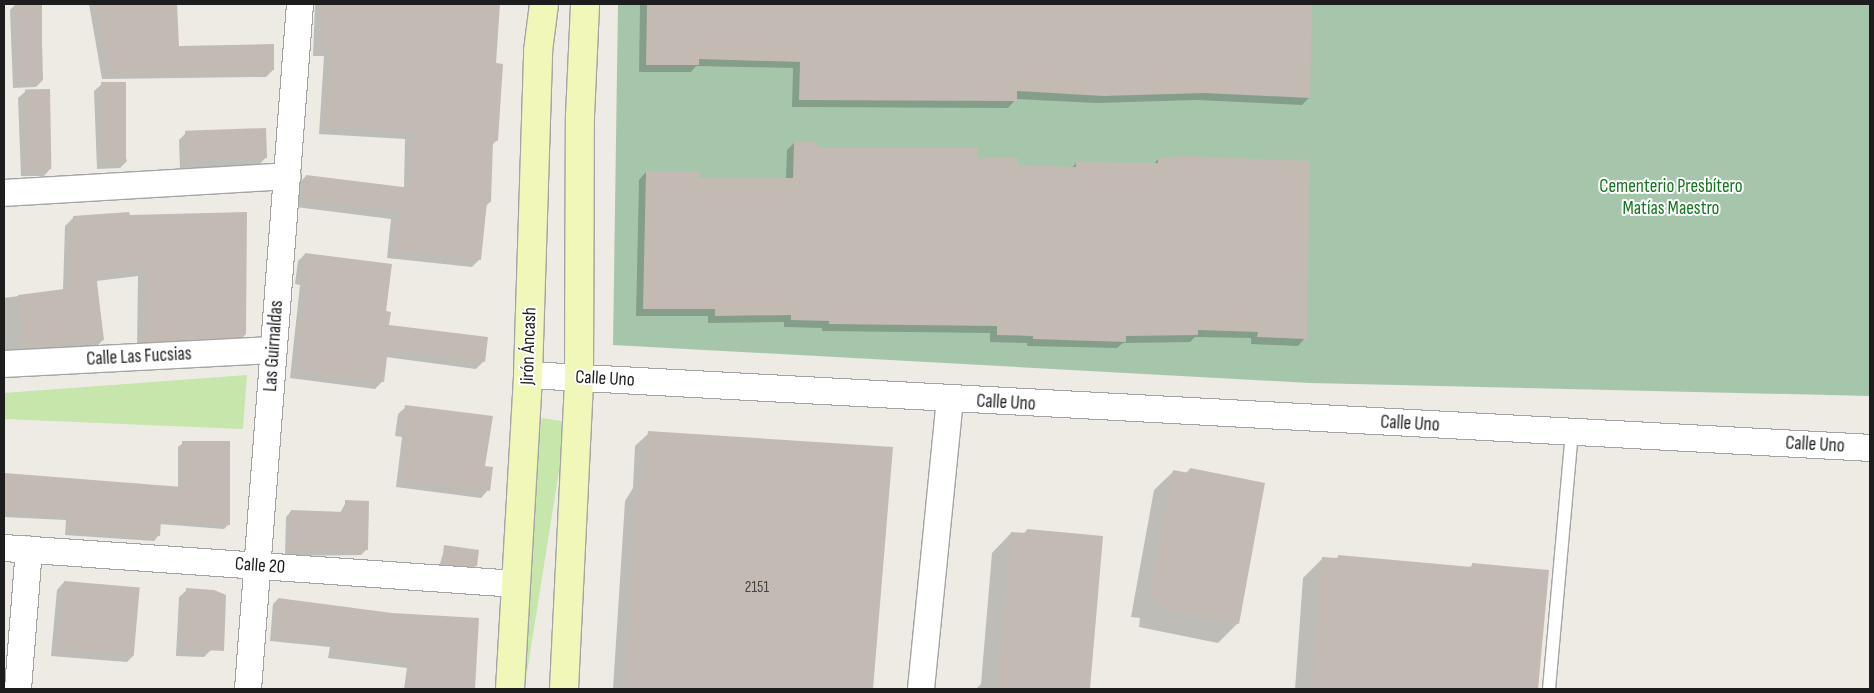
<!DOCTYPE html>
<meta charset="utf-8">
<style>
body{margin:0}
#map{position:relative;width:1874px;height:693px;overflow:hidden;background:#eeebe4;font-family:"Sofia Sans Condensed",sans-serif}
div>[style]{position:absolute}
.grass>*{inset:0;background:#c6e6ab;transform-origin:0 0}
.cemetery>*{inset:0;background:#a6c6ac}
.shadow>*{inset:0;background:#0003}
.building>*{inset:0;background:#c3bab3;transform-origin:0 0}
.roads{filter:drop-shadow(1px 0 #a4a4a4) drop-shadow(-1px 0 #a4a4a4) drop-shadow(0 1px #a4a4a4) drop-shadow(0 -1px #a4a4a4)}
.lane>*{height:12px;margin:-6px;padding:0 6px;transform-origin:6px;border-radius:6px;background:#fff}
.street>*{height:26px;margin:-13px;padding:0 13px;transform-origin:13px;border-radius:13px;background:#fff}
.secondary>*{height:28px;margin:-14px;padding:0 14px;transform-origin:14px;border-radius:14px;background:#f1f7b9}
span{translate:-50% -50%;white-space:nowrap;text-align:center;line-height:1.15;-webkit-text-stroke:4px #fff;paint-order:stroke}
.number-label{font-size:16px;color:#464442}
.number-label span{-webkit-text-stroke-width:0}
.park-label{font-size:19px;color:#10771c}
.street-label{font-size:19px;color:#1d1d1d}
.frame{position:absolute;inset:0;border:5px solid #1d1d1d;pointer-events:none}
</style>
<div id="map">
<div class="grass">
<i style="clip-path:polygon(247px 375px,243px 429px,4px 419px,4px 393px)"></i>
<i style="left:542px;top:418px;width:25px;height:272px;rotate:9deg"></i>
</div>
<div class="cemetery">
<i style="clip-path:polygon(618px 4px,1870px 4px,1870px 396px,1310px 383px,613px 345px)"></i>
</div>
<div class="shadow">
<i style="clip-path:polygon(16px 4px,41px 4px,43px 80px,36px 87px,13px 88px,10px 10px)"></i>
<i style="clip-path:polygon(89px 4px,176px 4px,178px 47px,273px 70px,266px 77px,102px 79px)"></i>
<i style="clip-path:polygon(315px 4px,499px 4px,495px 65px,497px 140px,491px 146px,490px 202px,486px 206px,480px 259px,472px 267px,387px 258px,391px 219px,296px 207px,298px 184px,306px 176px,404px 188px,405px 139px,319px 134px,324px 56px,313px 56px)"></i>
<i style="clip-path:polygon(640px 4px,1311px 4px,1309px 98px,1302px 105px,1196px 100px,1096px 103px,1016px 99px,1008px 108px,792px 107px,793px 68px,696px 66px,691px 72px,639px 72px)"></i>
<i style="clip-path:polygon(102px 84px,127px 161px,120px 168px,97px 169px,94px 91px)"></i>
<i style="clip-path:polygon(26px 91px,51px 168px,44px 176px,21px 176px,18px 98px)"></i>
<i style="clip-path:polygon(186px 133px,266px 157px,259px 165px,180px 169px,179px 140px)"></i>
<i style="clip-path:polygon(794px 143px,816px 150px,976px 158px,1017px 166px,1072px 168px,1076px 163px,1153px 165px,1158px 159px,1305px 338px,1298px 346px,1251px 344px,1251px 338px,1195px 337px,1190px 342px,1123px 343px,1117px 348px,1027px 346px,1027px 343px,990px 342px,990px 333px,822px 331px,822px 328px,784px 327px,784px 322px,708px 323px,708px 316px,636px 316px,639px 180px,646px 172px,698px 179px,786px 179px,787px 150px)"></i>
<i style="clip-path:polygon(74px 217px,245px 333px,233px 345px,137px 350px,138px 276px,96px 281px,103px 340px,94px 349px,4px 357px,4px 298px,63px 290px,65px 226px)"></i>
<i style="clip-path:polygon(305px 254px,385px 312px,388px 326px,484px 361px,476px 369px,386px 357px,383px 381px,375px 389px,290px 378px,300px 285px,295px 284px,298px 261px)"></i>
<i style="clip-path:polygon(406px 407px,484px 467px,488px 490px,481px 498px,396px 487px,402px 437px,395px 436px,398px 414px)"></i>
<i style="clip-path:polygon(649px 433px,891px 448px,872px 689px,613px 689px,625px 501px,633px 488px,635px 446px)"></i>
<i style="clip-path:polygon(183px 443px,228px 525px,224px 529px,159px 524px,158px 536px,154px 541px,65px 535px,66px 520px,4px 517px,4px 475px,178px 488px,178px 447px)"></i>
<i style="clip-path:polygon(1190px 469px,1238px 623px,1218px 643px,1139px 627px,1140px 618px,1131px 617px,1154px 490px,1174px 471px,1186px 473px)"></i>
<i style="clip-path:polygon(346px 502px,366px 550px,361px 555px,285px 556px,286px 517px,291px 511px,340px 513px)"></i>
<i style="clip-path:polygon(1027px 530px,1089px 688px,1103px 689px,976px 689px,981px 684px,992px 553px,1011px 533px,1023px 534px)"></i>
<i style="clip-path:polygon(445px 547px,476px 566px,472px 569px,439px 567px)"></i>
<i style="clip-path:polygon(1339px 556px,1469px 568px,1473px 564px,1548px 571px,1537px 689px,1295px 689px,1303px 578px,1323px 558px,1335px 559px)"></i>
<i style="clip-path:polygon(64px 582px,134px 655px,127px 662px,51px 656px,57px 590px)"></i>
<i style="clip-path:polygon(187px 590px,211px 650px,204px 657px,176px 656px,179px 597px)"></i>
<i style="clip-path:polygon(278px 599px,392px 614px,478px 619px,473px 689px,404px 689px,407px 668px,328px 658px,330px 647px,270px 641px,273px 604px)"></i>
</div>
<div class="building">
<i style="left:17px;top:4px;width:25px;height:77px"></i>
<i style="clip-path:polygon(97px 4px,177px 4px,179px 46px,274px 44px,274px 70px,109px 72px)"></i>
<i style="clip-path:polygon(322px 4px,500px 4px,496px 63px,503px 64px,498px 141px,493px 140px,491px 202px,487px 202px,481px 260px,394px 250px,399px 211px,303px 199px,306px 175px,411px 188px,413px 132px,327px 126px,331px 48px,321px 48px)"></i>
<i style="clip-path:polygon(647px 4px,1312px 4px,1310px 98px,1204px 93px,1104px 96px,1017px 91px,1017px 101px,799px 100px,800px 62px,699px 59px,699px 65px,646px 65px)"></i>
<i style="left:101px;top:82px;width:25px;height:80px"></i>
<i style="left:50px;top:89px;width:80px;height:25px;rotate:89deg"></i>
<i style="left:266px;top:128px;width:30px;height:81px;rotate:88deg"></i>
<i style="clip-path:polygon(794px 142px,817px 142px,817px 148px,978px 148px,977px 157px,1018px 157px,1018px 165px,1076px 167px,1076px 162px,1158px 163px,1158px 158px,1183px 156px,1310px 161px,1307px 339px,1257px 337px,1258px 332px,1198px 330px,1198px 335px,1126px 336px,1126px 342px,1033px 339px,1033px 336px,997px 335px,997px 326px,829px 324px,829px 321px,791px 320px,791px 315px,715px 316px,715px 309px,643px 309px,646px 171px,699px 172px,699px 178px,793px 178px)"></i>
<i style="clip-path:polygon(129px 212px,130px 215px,247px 212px,246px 334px,243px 337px,145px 342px,147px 268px,96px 274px,104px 340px,25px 348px,18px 295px,72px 288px,73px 216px)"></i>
<i style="clip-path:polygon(305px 253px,392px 264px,386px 311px,391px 312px,389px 325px,488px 337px,485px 362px,388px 349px,384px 382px,297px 371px,307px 278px,302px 277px)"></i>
<i style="clip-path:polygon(405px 405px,493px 416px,485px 466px,493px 467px,490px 491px,402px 480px,409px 430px,402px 429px)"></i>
<i style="clip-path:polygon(648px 431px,893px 447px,873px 689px,625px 689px,638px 487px,646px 473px)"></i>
<i style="clip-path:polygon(182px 441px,230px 441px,230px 525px,161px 520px,160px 536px,134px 535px,69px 531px,70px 516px,4px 513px,4px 473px,182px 487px)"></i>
<i style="clip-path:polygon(1190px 468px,1265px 483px,1239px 624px,1158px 608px,1159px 599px,1150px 598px,1173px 470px,1189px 473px)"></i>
<i style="clip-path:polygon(345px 500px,369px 501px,368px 550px,290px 551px,291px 510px,345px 512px)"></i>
<i style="clip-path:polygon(1027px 529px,1103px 536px,1090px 689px,998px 689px,1011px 532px,1026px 533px)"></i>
<i style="clip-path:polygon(444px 545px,479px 550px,477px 566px,442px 564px)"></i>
<i style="clip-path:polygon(1338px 555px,1472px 567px,1472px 563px,1549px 570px,1538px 689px,1322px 689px,1312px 687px,1322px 557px,1338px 558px)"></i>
<i style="left:64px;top:581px;width:76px;height:68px;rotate:5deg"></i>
<i style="clip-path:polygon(186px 588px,214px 590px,226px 595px,224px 651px,183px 649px)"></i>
<i style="clip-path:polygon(278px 598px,392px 613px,479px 618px,475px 689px,408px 689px,411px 663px,333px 653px,334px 642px,274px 637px)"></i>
</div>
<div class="roads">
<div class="lane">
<i style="left:1549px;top:689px;width:257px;rotate:-84.9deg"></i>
</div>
<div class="street">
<i style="left:4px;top:193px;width:284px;rotate:-3.4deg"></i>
<i style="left:4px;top:364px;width:270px;rotate:-3deg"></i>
<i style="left:528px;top:375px;width:1344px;rotate:3.11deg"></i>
<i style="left:4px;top:548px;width:513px;rotate:4.02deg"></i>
<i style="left:18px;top:689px;width:140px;rotate:-85.5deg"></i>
<i style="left:248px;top:689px;width:687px;rotate:-85.66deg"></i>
<i style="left:921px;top:689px;width:290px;rotate:-84.3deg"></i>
</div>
<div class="secondary">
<i style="left:510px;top:689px;width:315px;rotate:-86.7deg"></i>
<i style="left:528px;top:375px;width:324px;rotate:-88.2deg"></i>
<i style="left:538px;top:51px;width:47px;rotate:-82.7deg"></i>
<i style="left:564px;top:689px;width:312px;rotate:-87.2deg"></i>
<i style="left:579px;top:377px;width:261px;rotate:-89.8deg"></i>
<i style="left:580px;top:116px;width:112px;rotate:-87.4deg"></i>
</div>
</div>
<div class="number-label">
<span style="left:757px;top:588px">2151</span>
</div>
<div class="park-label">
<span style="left:1671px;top:198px">Cementerio Presbítero<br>Matías Maestro</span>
</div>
<div class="street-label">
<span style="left:274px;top:346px;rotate:-86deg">Las Guirnaldas</span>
<span style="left:529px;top:346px;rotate:-88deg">Jirón Áncash</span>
<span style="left:139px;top:357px;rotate:-3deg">Calle Las Fucsias</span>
<span style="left:605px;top:379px;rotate:3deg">Calle Uno</span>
<span style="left:1006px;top:403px;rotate:3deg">Calle Uno</span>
<span style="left:1410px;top:424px;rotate:3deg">Calle Uno</span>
<span style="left:1815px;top:445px;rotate:3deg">Calle Uno</span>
<span style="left:260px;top:566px;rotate:4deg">Calle 20</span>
</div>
<div class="frame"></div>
</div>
